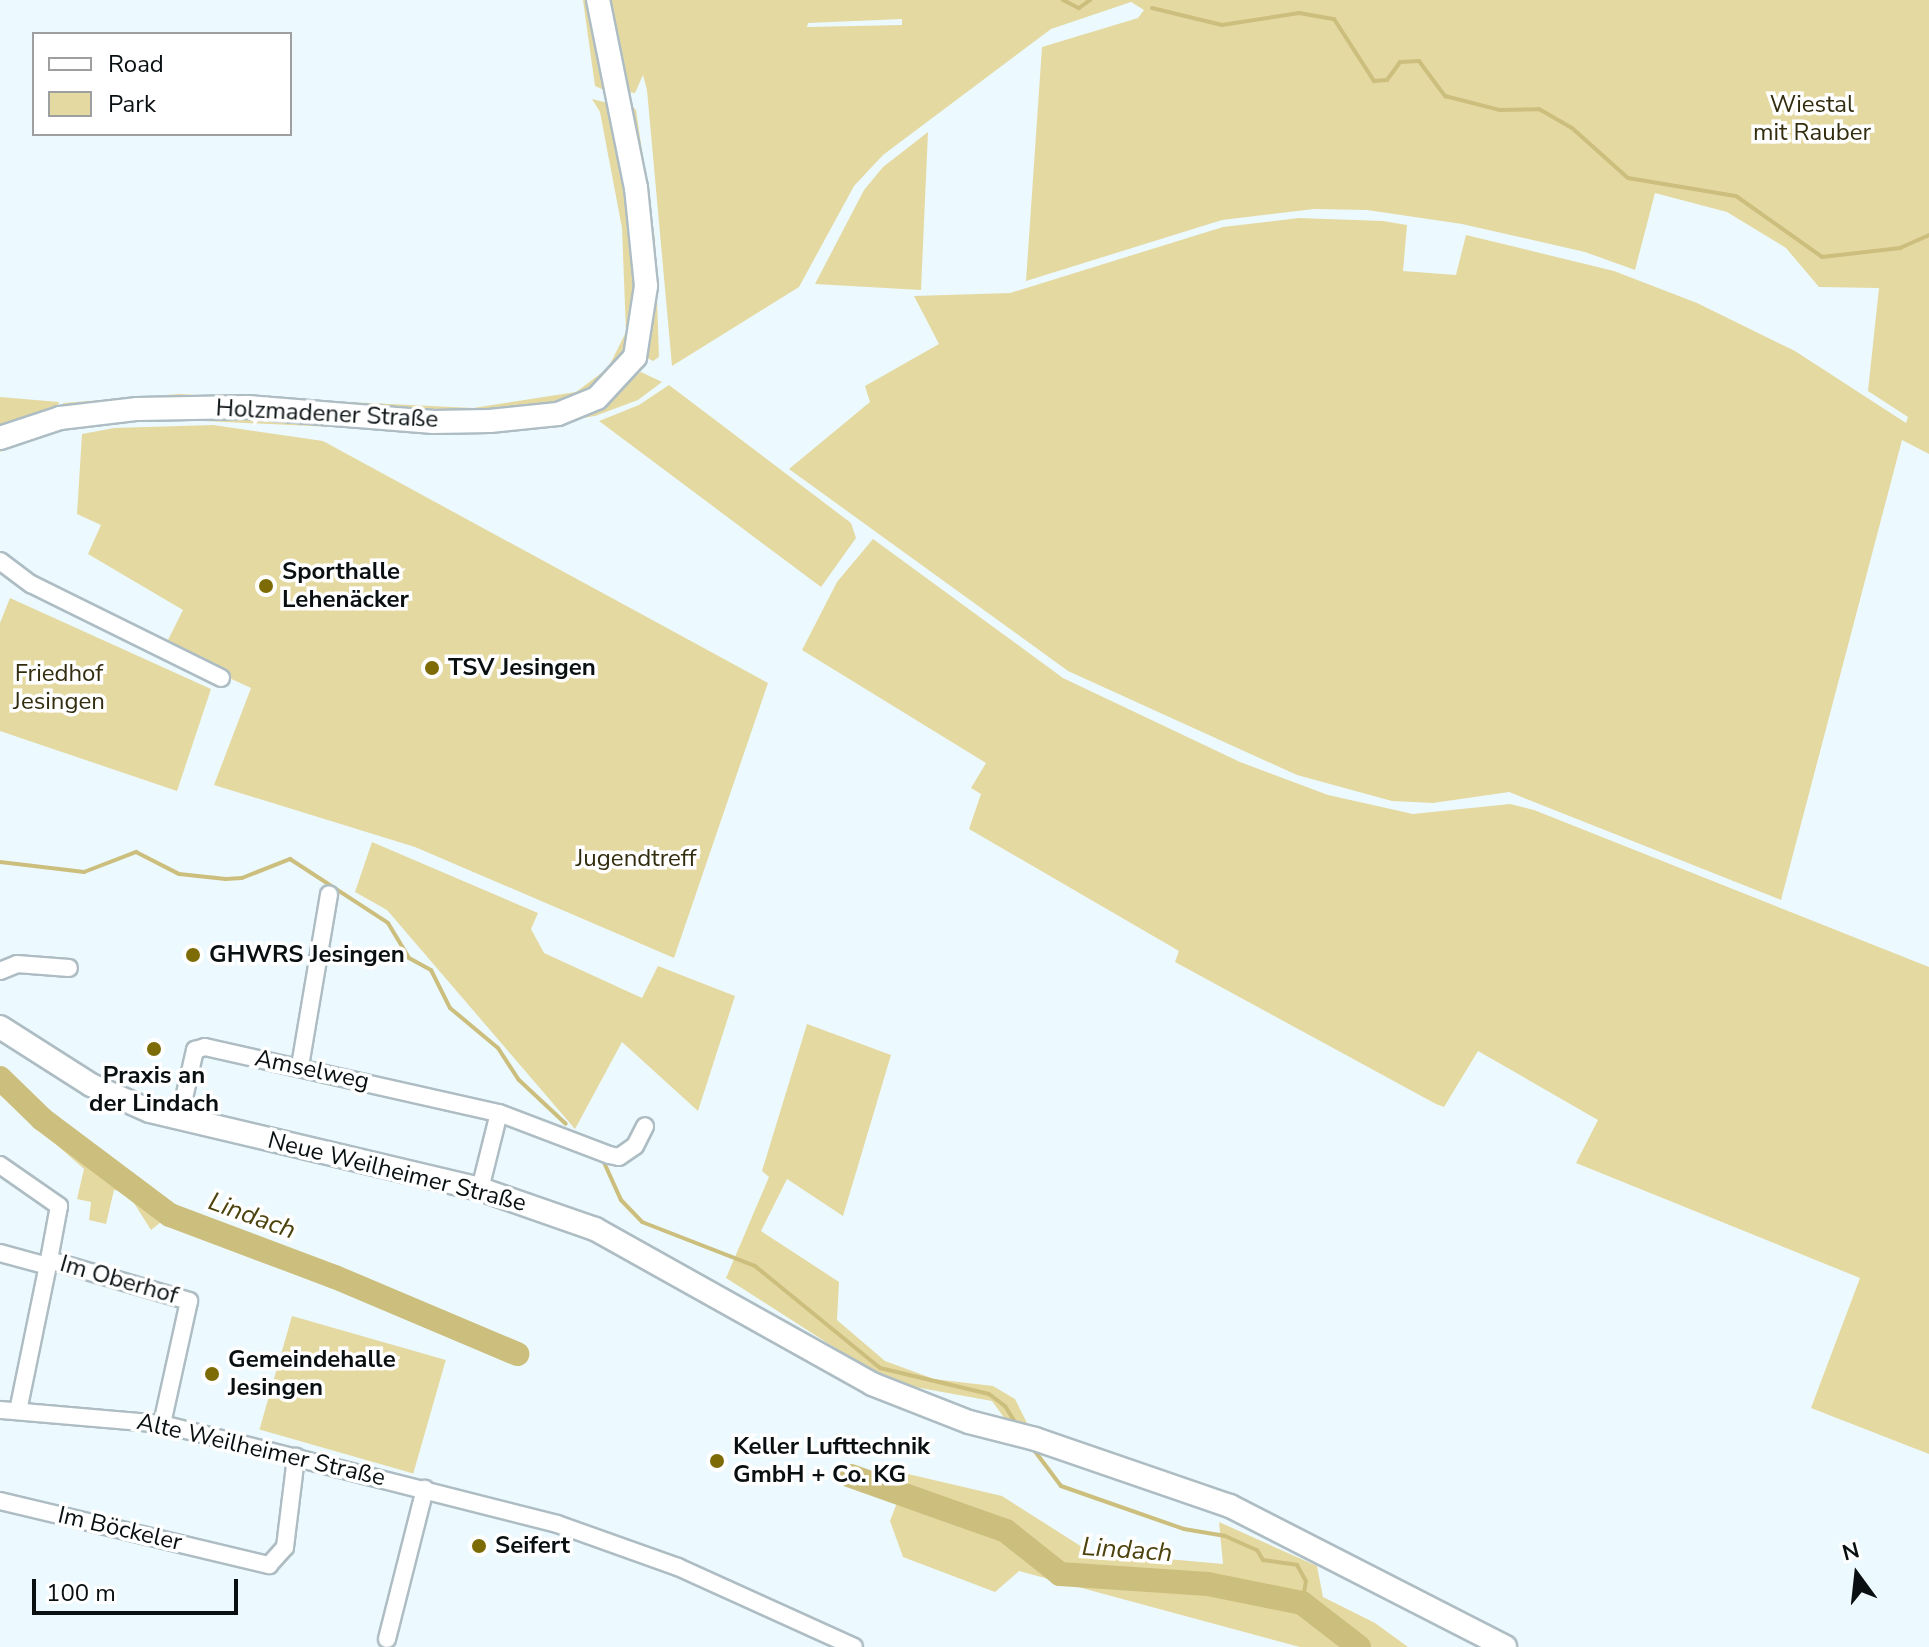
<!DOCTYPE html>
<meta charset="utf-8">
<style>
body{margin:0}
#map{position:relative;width:1929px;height:1647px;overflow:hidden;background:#ecf9fe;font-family:"Nunito Sans",sans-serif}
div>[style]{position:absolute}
.green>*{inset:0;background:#e5d9a2;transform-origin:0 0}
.stream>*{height:4px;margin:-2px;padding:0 2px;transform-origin:2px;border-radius:2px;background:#ccbe7d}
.river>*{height:24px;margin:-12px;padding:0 12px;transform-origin:12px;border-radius:12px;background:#ccbe7d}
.roads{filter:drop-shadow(2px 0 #adbdc3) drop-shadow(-2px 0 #adbdc3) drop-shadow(0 2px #adbdc3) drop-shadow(0 -2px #adbdc3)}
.street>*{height:16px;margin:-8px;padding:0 8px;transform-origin:8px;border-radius:8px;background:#fff}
.secondary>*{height:22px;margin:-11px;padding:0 11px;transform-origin:11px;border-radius:11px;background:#fff}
.dots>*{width:22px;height:22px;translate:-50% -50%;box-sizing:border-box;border:4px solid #fff;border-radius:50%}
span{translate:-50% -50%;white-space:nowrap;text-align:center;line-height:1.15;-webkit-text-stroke:7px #fff;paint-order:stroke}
.park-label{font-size:24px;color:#332d0f}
.street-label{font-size:24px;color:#0a1012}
.poi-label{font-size:24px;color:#0a1012;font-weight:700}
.left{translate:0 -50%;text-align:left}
.water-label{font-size:26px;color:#4c420e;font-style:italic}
.legend{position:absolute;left:32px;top:32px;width:260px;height:104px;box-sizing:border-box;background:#fff;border:2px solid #9d9fa0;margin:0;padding:10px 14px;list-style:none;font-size:24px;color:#0a1012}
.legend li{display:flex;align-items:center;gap:16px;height:40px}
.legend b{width:40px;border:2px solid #9d9fa0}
.north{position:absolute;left:1817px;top:1535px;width:80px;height:80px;-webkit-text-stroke:6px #fff;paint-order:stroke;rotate:345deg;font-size:22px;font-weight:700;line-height:32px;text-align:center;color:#0a1012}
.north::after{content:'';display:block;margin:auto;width:28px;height:36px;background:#0a1012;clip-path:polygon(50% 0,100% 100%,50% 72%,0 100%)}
.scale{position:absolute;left:32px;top:1579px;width:206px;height:36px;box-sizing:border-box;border:4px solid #0a1012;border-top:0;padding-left:10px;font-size:24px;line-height:28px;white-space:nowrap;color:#0a1012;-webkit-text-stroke:6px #fff;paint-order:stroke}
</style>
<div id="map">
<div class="green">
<i style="clip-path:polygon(583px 0,590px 0,609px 92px,595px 86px)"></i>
<i style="clip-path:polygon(evenodd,603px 0,1929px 0,1929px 454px,1902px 440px,1781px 900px,1509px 792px,1433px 803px,1392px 801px,1297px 775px,1068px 671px,789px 469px,870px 402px,865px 386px,939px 344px,914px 296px,1010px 293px,1223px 227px,1299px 218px,1383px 221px,1407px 225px,1403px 271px,1456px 275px,1466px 235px,1614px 271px,1697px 303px,1795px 351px,1906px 423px,1908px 417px,1868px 391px,1879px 288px,1819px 287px,1786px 248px,1727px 212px,1655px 193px,1635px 270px,1585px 252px,1462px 224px,1367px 210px,1314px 209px,1222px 220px,1026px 281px,1042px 47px,1138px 18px,1144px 10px,1131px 2px,1051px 29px,883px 155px,854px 186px,799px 287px,672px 366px,647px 90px,643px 75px,635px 93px,622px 91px,603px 0,902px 19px,902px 25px,807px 27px,808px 23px,902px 19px)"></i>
<i style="clip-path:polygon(592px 99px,612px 104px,630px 198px,639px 288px,627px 352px,601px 385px,560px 406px,484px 415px,63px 411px,63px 403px,179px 394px,473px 408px,576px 392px,608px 368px,626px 332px,622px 228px,600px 112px)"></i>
<i style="clip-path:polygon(631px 105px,636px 110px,655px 239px,659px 357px,653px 361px,643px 356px)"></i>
<i style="clip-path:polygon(928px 132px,921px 290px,815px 284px,864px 190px,883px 167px)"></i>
<i style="clip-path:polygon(641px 372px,662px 382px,638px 400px,595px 416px,508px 430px,436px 432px,142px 418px,62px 429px,0 452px,0 446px,38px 430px,142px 413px,249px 413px,425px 427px,548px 421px,589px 410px)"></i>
<i style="clip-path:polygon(669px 385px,851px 523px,856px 538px,821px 587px,599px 421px,639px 405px)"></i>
<i style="clip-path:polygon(0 397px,59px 402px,56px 411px,0 426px)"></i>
<i style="clip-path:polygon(213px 425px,323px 441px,768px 683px,674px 958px,415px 847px,214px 785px,251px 688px,164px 648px,183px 610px,88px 554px,101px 525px,77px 514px,82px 434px,114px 428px)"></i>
<i style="clip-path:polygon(873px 539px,1063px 678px,1240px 762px,1328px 795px,1413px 814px,1510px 804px,1534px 810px,1929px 967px,1929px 1454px,1811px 1408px,1860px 1278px,1576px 1163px,1598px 1120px,1478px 1051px,1444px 1107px,1436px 1104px,1175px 962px,1179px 951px,969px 829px,981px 794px,971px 788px,986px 763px,802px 650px,837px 582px)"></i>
<i style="clip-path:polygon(10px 598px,211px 689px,177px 791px,0 731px,0 623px)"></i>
<i style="clip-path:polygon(372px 842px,538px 913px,531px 929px,544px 953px,642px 998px,658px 966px,735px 996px,698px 1111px,622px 1042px,575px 1129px,387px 910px,355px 892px)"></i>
<i style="clip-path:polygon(807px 1024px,891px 1055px,843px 1216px,787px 1179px,761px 1231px,839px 1282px,837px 1320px,885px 1361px,934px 1379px,993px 1386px,1015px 1399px,1030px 1429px,1005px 1419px,992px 1401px,915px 1387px,871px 1371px,726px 1278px,769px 1177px,762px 1171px)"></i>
<i style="clip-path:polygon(0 1083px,41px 1122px,166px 1218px,151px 1230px,127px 1192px,114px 1190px,106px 1224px,89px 1220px,91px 1202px,77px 1199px,84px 1169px,0 1095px)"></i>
<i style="left:292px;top:1316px;width:160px;height:118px;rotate:16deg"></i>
<i style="clip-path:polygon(908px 1474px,1002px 1496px,1090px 1552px,1223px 1564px,1219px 1522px,1317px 1566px,1323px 1597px,1375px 1623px,1408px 1647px,1300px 1647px,1019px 1571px,995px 1592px,903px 1557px,890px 1521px)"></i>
</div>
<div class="stream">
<i style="left:1063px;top:0;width:18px;rotate:27deg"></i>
<i style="left:1079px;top:8px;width:14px;rotate:-36deg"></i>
<i style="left:1152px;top:8px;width:72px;rotate:13.7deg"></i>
<i style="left:1222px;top:25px;width:78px;rotate:-8.9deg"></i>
<i style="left:1299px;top:13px;width:36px;rotate:10deg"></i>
<i style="left:1334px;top:19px;width:74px;rotate:57.2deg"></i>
<i style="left:1374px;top:81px;width:13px;rotate:-4deg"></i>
<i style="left:1387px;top:80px;width:22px;rotate:-54deg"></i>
<i style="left:1400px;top:62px;width:19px;rotate:-3deg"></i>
<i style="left:1419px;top:61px;width:44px;rotate:53.4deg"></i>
<i style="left:1445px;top:96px;width:57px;rotate:14.3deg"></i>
<i style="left:1500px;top:110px;width:39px;rotate:-1deg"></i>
<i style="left:1539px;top:109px;width:38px;rotate:30deg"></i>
<i style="left:1572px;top:128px;width:75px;rotate:41.8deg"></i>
<i style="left:1628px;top:178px;width:109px;rotate:9.5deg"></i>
<i style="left:1736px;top:196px;width:105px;rotate:35.3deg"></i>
<i style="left:1822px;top:257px;width:79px;rotate:-6.6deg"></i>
<i style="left:1900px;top:248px;width:32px;rotate:-24deg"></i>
<i style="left:0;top:862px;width:85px;rotate:6.8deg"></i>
<i style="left:84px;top:872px;width:56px;rotate:-21deg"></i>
<i style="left:136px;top:852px;width:48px;rotate:27.1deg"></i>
<i style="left:179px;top:874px;width:47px;rotate:6.1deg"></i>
<i style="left:226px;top:879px;width:16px;rotate:-4deg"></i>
<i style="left:242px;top:878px;width:52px;rotate:-21.6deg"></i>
<i style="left:290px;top:859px;width:117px;rotate:33.1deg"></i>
<i style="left:388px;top:923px;width:41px;rotate:59deg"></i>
<i style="left:409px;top:958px;width:25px;rotate:29deg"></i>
<i style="left:431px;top:970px;width:42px;rotate:63.4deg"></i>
<i style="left:450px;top:1008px;width:62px;rotate:39.8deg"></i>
<i style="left:498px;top:1048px;width:38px;rotate:57deg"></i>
<i style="left:519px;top:1080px;width:64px;rotate:43.1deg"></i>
<i style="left:602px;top:1158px;width:46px;rotate:65.7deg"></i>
<i style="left:621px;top:1200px;width:30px;rotate:46deg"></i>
<i style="left:642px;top:1222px;width:121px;rotate:21.3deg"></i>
<i style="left:755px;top:1266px;width:161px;rotate:39.2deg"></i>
<i style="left:880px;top:1368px;width:112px;rotate:13.4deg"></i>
<i style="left:989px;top:1394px;width:20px;rotate:37deg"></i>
<i style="left:1005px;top:1406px;width:22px;rotate:58deg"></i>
<i style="left:1031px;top:1446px;width:50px;rotate:53.1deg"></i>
<i style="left:1061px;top:1486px;width:130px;rotate:19.3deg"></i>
<i style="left:1184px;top:1529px;width:42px;rotate:9.7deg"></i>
<i style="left:1225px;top:1536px;width:35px;rotate:24deg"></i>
<i style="left:1257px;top:1550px;width:12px;rotate:59deg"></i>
<i style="left:1263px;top:1560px;width:34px;rotate:8deg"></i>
<i style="left:1297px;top:1565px;width:18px;rotate:61deg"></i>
<i style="left:1306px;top:1581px;width:22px;rotate:100deg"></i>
</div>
<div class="river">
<i style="left:0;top:1078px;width:59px;rotate:44.3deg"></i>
<i style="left:42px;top:1119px;width:160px;rotate:36.9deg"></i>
<i style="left:170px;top:1215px;width:176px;rotate:20.6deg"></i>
<i style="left:335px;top:1277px;width:198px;rotate:22.9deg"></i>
<i style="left:851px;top:1476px;width:164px;rotate:19.5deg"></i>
<i style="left:1006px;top:1531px;width:69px;rotate:38.5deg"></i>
<i style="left:1060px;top:1574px;width:148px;rotate:3.9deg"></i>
<i style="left:1208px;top:1584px;width:96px;rotate:11.4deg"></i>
<i style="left:1302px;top:1603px;width:72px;rotate:37.7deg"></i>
</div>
<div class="roads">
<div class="street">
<i style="left:0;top:561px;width:39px;rotate:37deg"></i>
<i style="left:31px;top:584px;width:212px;rotate:26.3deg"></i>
<i style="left:0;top:971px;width:18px;rotate:-22deg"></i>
<i style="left:17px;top:964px;width:52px;rotate:4.4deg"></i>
<i style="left:300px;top:1066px;width:174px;rotate:-80.4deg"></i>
<i style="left:179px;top:1120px;width:72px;rotate:-77.1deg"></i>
<i style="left:195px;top:1050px;width:10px;rotate:-17deg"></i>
<i style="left:205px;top:1047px;width:301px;rotate:12.7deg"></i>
<i style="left:499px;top:1113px;width:118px;rotate:20.9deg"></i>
<i style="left:609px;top:1155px;width:10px;rotate:11deg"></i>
<i style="left:619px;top:1157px;width:19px;rotate:-35deg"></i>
<i style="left:635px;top:1146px;width:22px;rotate:-63deg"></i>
<i style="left:0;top:1165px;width:72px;rotate:34.8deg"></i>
<i style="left:59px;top:1206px;width:55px;rotate:100.5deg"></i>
<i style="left:49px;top:1260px;width:146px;rotate:16.3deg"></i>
<i style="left:189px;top:1301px;width:126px;rotate:102.4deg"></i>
<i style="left:480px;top:1189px;width:78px;rotate:-76deg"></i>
<i style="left:0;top:1253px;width:50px;rotate:15.2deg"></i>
<i style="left:0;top:1410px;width:163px;rotate:4.9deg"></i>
<i style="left:162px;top:1424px;width:407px;rotate:14.2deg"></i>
<i style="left:557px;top:1524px;width:128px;rotate:19.6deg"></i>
<i style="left:678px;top:1567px;width:193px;rotate:24.4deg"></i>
<i style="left:18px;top:1411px;width:154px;rotate:-78.4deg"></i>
<i style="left:0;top:1501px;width:277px;rotate:13.4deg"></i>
<i style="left:269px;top:1565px;width:24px;rotate:-48deg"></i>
<i style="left:285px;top:1547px;width:91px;rotate:-83deg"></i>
<i style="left:387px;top:1639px;width:155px;rotate:-75.8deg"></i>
</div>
<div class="secondary">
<i style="left:0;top:438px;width:63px;rotate:-18.4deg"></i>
<i style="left:60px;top:418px;width:78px;rotate:-6.7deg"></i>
<i style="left:137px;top:409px;width:110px;rotate:-1deg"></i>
<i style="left:247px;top:407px;width:187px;rotate:4.6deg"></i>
<i style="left:433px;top:422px;width:57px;rotate:-1deg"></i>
<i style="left:490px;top:421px;width:68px;rotate:-5.9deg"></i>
<i style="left:558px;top:414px;width:42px;rotate:-22.3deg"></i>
<i style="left:597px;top:398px;width:56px;rotate:-47.2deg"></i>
<i style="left:635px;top:357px;width:72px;rotate:-81.2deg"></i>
<i style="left:646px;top:286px;width:99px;rotate:-95.8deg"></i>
<i style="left:636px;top:188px;width:192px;rotate:-101.4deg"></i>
<i style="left:0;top:1027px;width:108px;rotate:32.5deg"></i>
<i style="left:91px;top:1085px;width:64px;rotate:23.8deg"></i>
<i style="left:150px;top:1111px;width:339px;rotate:13.3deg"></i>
<i style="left:480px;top:1189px;width:122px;rotate:19.2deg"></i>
<i style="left:595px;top:1229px;width:317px;rotate:29.2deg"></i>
<i style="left:872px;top:1384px;width:104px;rotate:21.4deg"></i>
<i style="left:969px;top:1422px;width:68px;rotate:14.4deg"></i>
<i style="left:1035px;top:1439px;width:206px;rotate:19deg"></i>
<i style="left:1230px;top:1506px;width:309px;rotate:27.1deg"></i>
</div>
</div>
<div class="dots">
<i style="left:266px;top:586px;background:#7d6c05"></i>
<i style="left:432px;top:668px;background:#7d6c05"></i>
<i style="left:193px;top:955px;background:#7d6c05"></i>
<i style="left:154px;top:1049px;background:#7d6c05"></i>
<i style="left:212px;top:1374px;background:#7d6c05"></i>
<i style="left:717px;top:1461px;background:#7d6c05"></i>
<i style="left:479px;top:1546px;background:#7d6c05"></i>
</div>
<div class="park-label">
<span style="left:1812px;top:119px">Wiestal<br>mit Rauber</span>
<span style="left:59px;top:688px">Friedhof<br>Jesingen</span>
<span style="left:636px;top:859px">Jugendtreff</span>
</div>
<div class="street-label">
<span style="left:327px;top:414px;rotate:3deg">Holzmadener Straße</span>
<span style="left:312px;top:1070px;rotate:12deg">Amselweg</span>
<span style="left:397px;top:1172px;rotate:14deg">Neue Weilheimer Straße</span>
<span style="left:119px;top:1280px;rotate:16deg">Im Oberhof</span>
<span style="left:261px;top:1450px;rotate:13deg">Alte Weilheimer Straße</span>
<span style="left:120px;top:1529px;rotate:13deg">Im Böckeler</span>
</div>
<div class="poi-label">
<span class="left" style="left:282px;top:586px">Sporthalle<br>Lehenäcker</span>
<span class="left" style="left:448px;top:668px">TSV Jesingen</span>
<span class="left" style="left:209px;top:955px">GHWRS Jesingen</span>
<span style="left:154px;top:1090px">Praxis an<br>der Lindach</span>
<span class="left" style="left:228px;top:1374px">Gemeindehalle<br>Jesingen</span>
<span class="left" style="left:733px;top:1461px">Keller Lufttechnik<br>GmbH + Co. KG</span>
<span class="left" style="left:495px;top:1546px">Seifert</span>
</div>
<div class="water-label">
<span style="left:252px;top:1216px;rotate:20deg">Lindach</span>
<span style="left:1127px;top:1550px;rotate:4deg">Lindach</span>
</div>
<ul class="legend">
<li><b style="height:10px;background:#fff"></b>Road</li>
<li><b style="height:22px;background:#e5d9a2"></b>Park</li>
</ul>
<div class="north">N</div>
<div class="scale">100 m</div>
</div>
